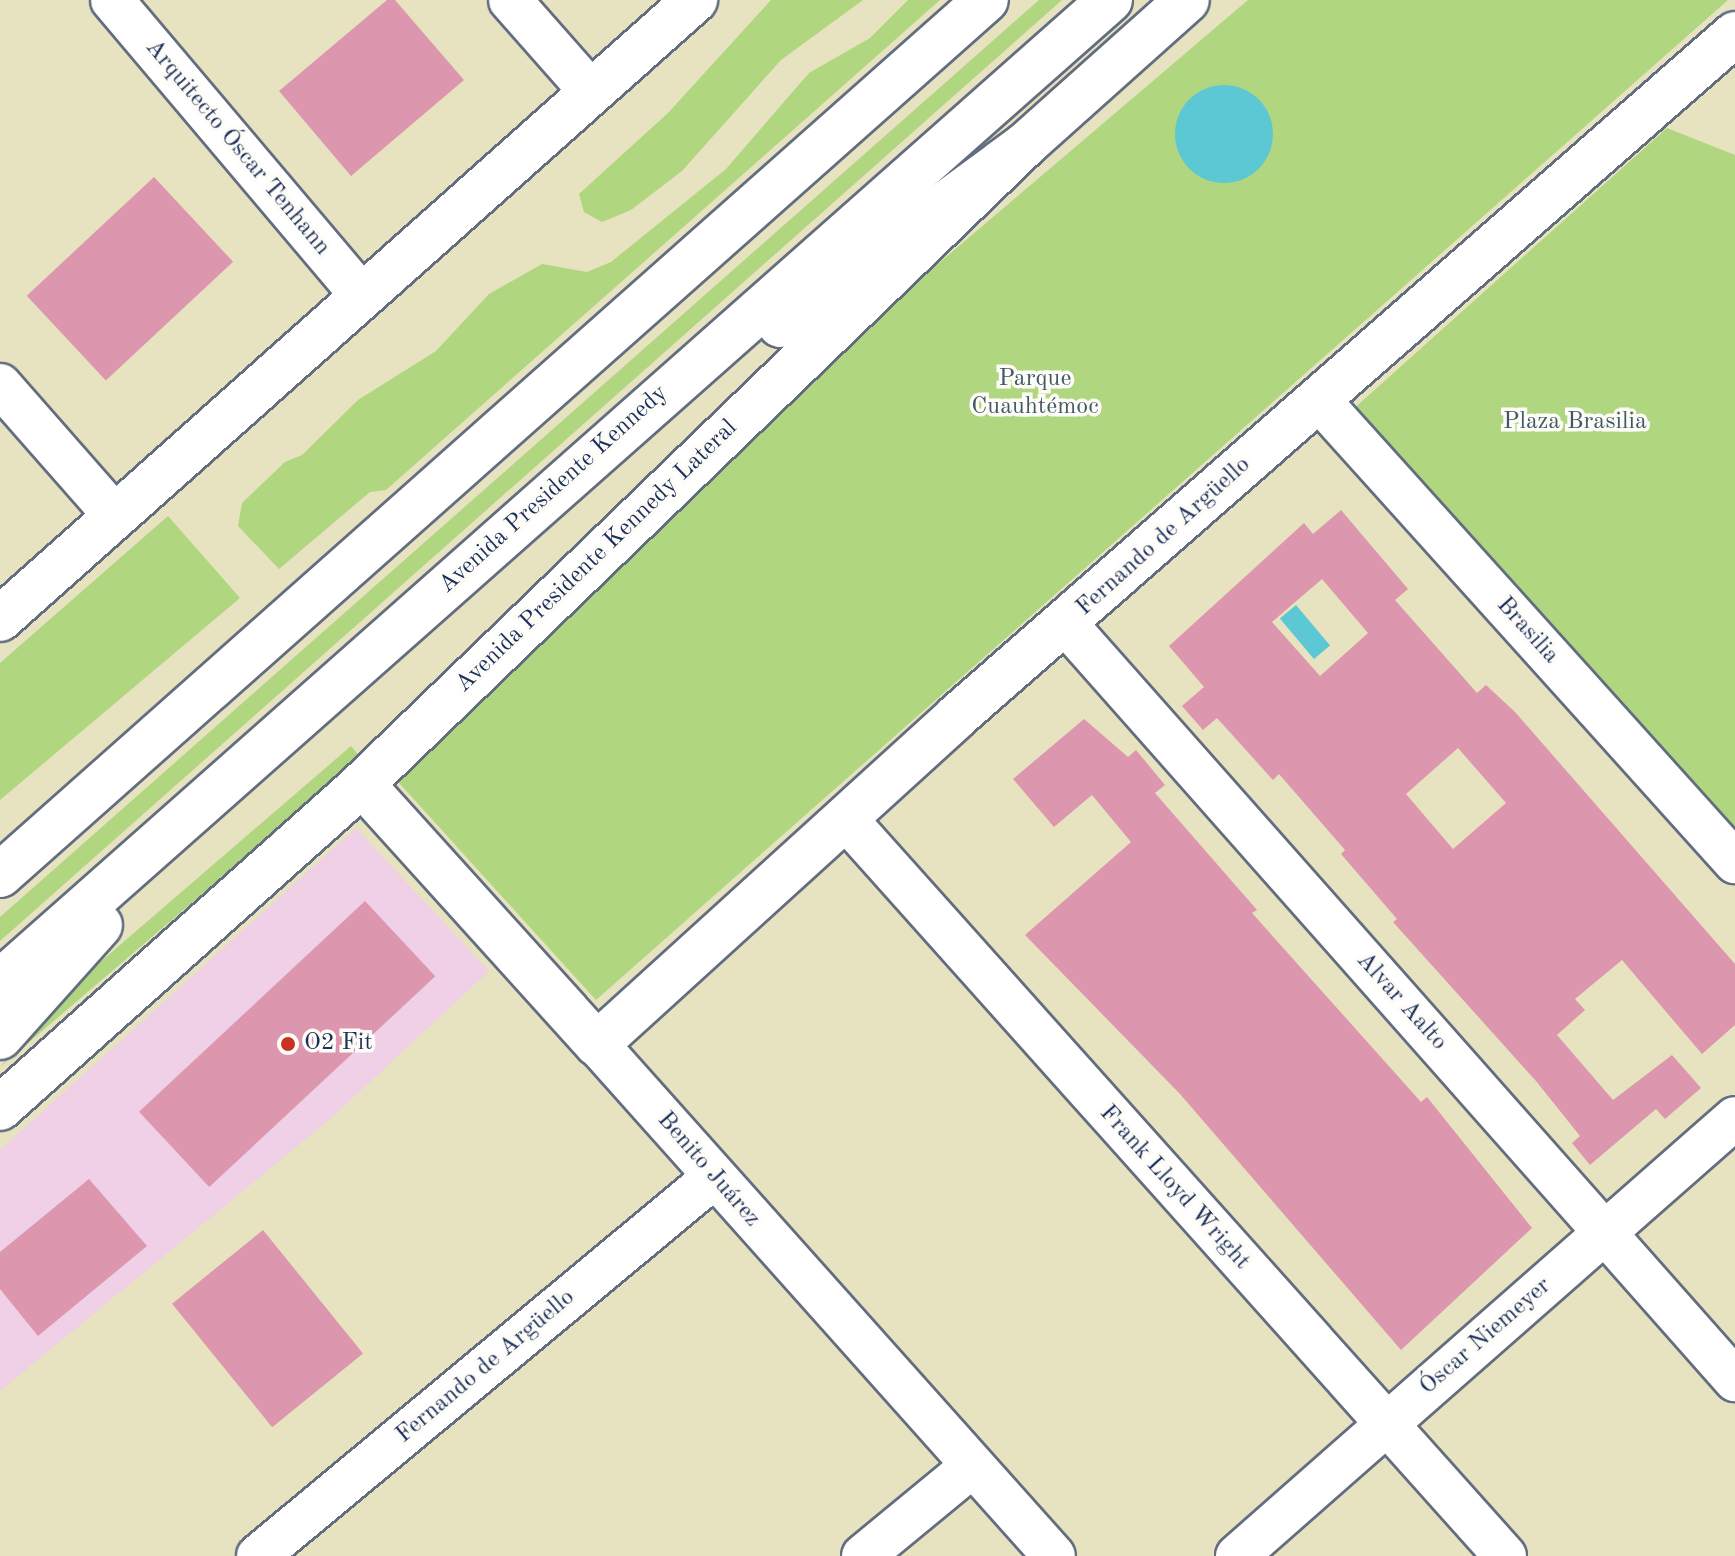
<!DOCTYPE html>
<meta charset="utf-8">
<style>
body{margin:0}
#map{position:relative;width:1735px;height:1556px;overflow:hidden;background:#e7e2bf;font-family:"Old Standard TT",serif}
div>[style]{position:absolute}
.built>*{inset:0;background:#efd0e6}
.green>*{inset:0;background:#b0d680}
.water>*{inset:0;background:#5cc8d3;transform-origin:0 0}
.round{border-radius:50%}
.building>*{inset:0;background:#dc97af;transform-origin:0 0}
.roads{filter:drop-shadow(2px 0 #626e80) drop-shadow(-2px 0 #626e80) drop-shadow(0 2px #626e80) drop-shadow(0 -2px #626e80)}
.minor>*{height:42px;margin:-21px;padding:0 21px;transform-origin:21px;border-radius:21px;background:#fff}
.tertiary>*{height:44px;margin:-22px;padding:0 22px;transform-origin:22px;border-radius:22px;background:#fff}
.primary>*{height:44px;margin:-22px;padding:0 22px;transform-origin:22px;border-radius:22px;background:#fff}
.motorway>*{height:44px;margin:-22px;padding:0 22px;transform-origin:22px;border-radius:22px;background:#fff}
.dots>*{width:22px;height:22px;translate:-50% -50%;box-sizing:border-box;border:4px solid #fdfcf7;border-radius:50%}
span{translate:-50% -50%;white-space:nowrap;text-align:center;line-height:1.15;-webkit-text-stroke:7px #fdfcf7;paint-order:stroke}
.street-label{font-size:24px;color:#1b2f5e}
.park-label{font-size:24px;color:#405966}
.poi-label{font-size:24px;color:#1b2f5e}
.left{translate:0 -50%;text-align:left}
</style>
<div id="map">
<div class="built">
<i style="clip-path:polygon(356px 828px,489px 971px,329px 1120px,0 1391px,0 1150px)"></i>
</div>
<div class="green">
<i style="clip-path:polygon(771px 0,863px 0,781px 60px,682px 171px,631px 210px,602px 222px,584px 212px,579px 194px,668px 113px)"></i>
<i style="clip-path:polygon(908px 0,940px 0,386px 490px,370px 492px,279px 569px,238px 526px,242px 503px,285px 462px,302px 455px,358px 400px,436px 351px,489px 294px,542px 264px,587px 272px,611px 262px,726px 169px,809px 73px,870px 38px)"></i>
<i style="clip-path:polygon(1039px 0,1062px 0,0 941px,0 917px)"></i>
<i style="clip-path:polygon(1248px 0,1728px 0,596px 1000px,391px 774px,919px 280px)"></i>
<i style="clip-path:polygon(1667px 128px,1735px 155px,1735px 837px,1350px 412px)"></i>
<i style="clip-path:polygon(168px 516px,240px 598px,0 800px,0 663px)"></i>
<i style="clip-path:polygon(351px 746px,361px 758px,0 1067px,62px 995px)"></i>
</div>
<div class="water">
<i class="round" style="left:1175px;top:85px;width:98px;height:98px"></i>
<i style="left:1296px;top:605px;width:53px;height:21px;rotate:50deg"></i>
</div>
<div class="building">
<i style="clip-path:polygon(387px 0,395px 0,464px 80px,351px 176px,279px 91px)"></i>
<i style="left:154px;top:177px;width:116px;height:174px;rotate:47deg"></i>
<i style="clip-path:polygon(evenodd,1341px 510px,1408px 589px,1395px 600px,1477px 693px,1486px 685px,1515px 712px,1735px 964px,1735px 1025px,1702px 1054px,1622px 960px,1575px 999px,1585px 1010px,1557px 1035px,1613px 1100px,1672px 1055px,1701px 1088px,1665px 1119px,1656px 1109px,1590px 1165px,1572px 1143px,1580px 1136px,1536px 1081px,1393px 922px,1397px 919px,1341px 854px,1345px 850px,1279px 774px,1273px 780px,1217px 718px,1203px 730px,1182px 706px,1204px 687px,1169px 646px,1304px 523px,1313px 534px,1341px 510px,1322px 579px,1368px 633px,1320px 676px,1272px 622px,1322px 579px,1341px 510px,1458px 748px,1506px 803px,1453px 849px,1406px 794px,1458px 748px)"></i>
<i style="clip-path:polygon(1084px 719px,1128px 757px,1136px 750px,1165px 785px,1155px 793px,1257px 910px,1252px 913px,1421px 1102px,1427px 1097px,1532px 1228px,1401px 1350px,1180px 1094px,1025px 935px,1131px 842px,1092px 795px,1054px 827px,1013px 779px)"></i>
<i style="left:365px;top:901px;width:103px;height:309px;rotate:47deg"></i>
<i style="clip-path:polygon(89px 1179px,147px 1246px,38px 1336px,0 1289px,0 1252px)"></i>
<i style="left:263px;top:1230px;width:159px;height:117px;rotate:51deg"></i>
</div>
<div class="roads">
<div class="minor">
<i style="left:112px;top:0;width:387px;rotate:49.8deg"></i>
<i style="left:510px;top:0;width:123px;rotate:48.6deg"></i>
<i style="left:0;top:385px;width:174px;rotate:48.7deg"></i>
<i style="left:1319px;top:400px;width:622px;rotate:48deg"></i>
<i style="left:1066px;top:624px;width:1010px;rotate:48.49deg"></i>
<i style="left:845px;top:818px;width:990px;rotate:48.19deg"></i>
<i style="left:597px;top:1044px;width:686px;rotate:48.25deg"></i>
<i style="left:258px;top:1556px;width:592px;rotate:-39.72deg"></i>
<i style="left:863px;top:1556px;width:140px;rotate:-39.5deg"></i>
<i style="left:1237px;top:1556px;width:663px;rotate:-41.33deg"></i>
</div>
<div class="tertiary">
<i style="left:362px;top:784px;width:350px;rotate:47.9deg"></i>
<i style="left:597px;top:1044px;width:486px;rotate:-42.3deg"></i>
<i style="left:956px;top:717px;width:1036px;rotate:-41.24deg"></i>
</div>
<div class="primary">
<i style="left:0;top:619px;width:931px;rotate:-41.69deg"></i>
<i style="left:0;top:1108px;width:486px;rotate:-41.8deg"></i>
<i style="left:362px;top:784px;width:921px;rotate:-43.94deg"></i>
<i style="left:1025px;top:145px;width:217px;rotate:-41.8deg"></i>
</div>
<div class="motorway">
<i style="left:780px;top:325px;width:304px;rotate:-36.3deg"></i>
<i style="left:0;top:875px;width:1318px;rotate:-41.59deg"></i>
<i style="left:0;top:982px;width:1482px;rotate:-41.5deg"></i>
<i style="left:0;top:1037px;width:150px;rotate:-48.2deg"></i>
</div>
</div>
<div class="dots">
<i style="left:288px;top:1044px;background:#c8321e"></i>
</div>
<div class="street-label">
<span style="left:237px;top:148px;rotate:50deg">Arquitecto Óscar Tenhann</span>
<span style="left:554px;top:490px;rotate:-42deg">Avenida Presidente Kennedy</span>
<span style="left:1164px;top:537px;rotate:-42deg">Fernando de Argüello</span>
<span style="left:597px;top:557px;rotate:-44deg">Avenida Presidente Kennedy Lateral</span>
<span style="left:1527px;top:631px;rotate:48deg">Brasilia</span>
<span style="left:1401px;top:1002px;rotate:48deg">Alvar Aalto</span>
<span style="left:708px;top:1170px;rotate:49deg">Benito Juárez</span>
<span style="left:1174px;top:1188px;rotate:48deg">Frank Lloyd Wright</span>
<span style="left:1486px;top:1337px;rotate:-41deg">Óscar Niemeyer</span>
<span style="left:486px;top:1367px;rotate:-40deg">Fernando de Argüello</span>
</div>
<div class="park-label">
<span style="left:1035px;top:394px">Parque<br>Cuauhtémoc</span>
<span style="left:1575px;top:423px">Plaza Brasilia</span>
</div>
<div class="poi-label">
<span class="left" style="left:304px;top:1044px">O2 Fit</span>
</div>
</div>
